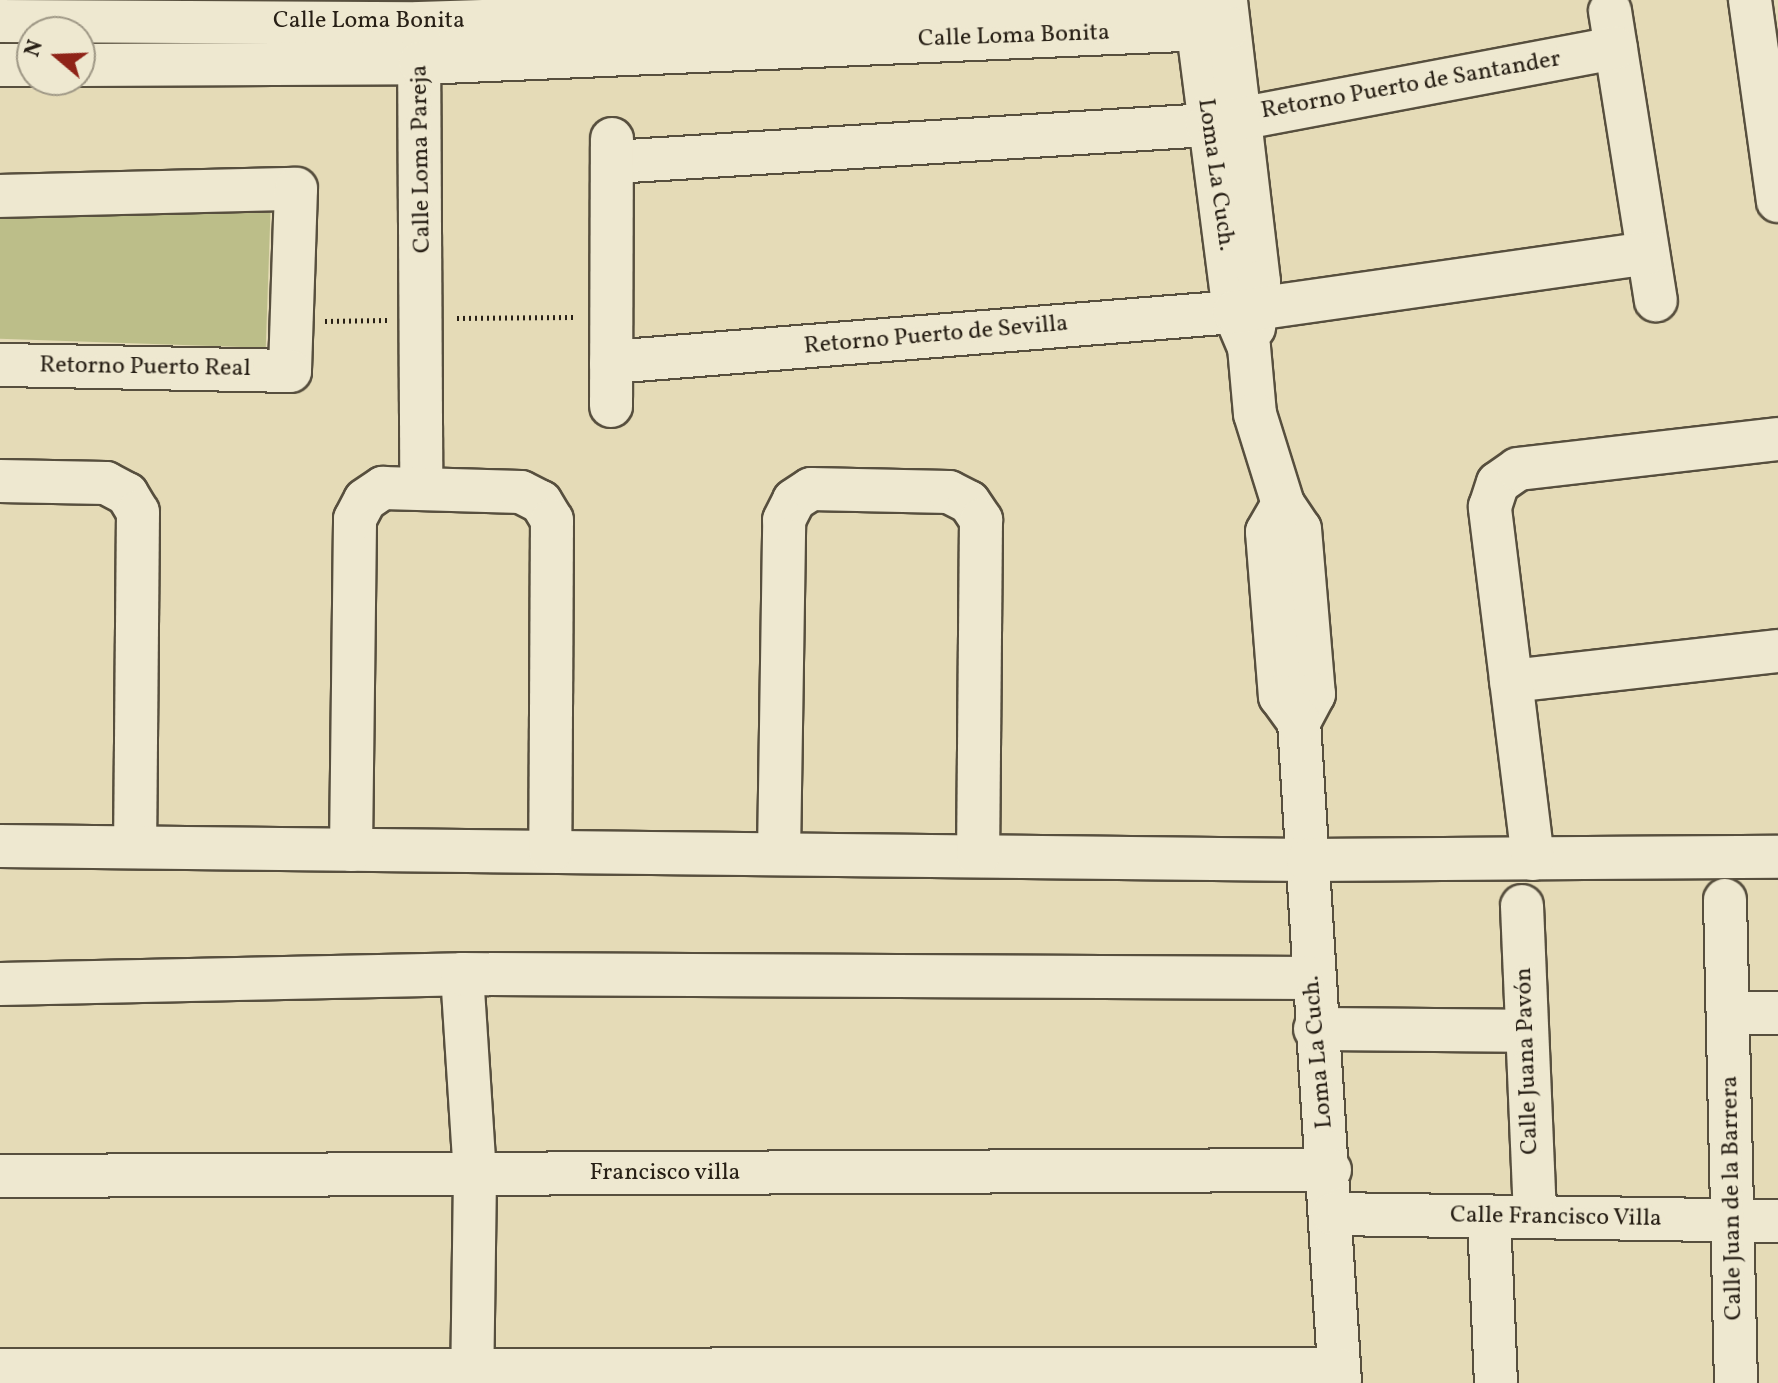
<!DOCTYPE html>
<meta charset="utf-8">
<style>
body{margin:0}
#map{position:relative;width:1778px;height:1383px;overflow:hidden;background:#e5dbb7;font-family:Vollkorn,serif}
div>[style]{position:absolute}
.green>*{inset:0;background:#bcbe89;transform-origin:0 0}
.path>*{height:5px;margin-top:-2.5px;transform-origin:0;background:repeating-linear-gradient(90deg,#282016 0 2px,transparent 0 6px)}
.roads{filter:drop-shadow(2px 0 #574f3e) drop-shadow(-2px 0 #574f3e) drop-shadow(0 2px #574f3e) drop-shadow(0 -2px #574f3e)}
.minor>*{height:42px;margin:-21px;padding:0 21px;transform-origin:21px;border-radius:21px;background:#eee8d0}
span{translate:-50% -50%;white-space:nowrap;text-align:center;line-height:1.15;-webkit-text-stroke:8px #eee8d0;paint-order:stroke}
.street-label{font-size:24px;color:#282016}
.north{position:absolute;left:16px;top:16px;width:80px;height:80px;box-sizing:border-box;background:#eee8d0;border:2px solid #9f9886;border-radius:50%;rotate:289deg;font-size:22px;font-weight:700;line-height:32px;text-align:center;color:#282016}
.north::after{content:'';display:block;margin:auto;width:28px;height:36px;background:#8f2418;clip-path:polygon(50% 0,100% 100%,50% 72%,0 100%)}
</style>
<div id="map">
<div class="green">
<i style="left:271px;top:197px;width:151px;height:271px;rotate:92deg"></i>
</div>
<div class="path">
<i style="left:457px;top:318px;width:118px;rotate:-0.5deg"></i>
<i style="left:325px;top:321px;width:62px;rotate:-0.9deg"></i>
</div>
<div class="roads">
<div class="minor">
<i style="left:1194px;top:0;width:315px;rotate:82.7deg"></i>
<i style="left:1234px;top:312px;width:38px;rotate:67deg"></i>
<i style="left:1249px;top:347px;width:67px;rotate:84.9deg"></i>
<i style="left:1255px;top:414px;width:94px;rotate:72.7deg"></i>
<i style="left:1283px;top:504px;width:30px;rotate:56deg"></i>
<i style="left:1300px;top:529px;width:166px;rotate:85.2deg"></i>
<i style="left:1314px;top:694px;width:32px;rotate:118deg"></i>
<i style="left:1299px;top:722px;width:662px;rotate:86.45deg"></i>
<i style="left:1750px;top:0;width:203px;rotate:82.1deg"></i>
<i style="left:1226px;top:1px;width:283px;rotate:83.3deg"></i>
<i style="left:1259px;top:282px;width:46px;rotate:96.2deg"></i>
<i style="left:1610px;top:11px;width:293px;rotate:81deg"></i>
<i style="left:0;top:21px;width:419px;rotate:0.3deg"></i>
<i style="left:419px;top:23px;width:751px;rotate:-1.75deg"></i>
<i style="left:419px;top:37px;width:432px;rotate:89.7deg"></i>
<i style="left:0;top:65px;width:32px"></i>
<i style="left:80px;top:65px;width:340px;rotate:-0.3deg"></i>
<i style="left:420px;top:63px;width:809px;rotate:-2.48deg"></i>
<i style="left:613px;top:162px;width:595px;rotate:-3.56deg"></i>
<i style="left:1207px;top:125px;width:416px;rotate:-10.7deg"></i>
<i style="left:0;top:196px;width:296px;rotate:-1.4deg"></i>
<i style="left:296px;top:189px;width:182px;rotate:91.9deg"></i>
<i style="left:290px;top:371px;width:290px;rotate:-178.8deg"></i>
<i style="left:611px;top:362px;width:625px;rotate:-4.59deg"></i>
<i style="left:1234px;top:312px;width:418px;rotate:-8.1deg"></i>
<i style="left:611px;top:406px;width:267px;rotate:-89.8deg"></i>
<i style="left:0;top:481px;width:106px;rotate:1.1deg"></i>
<i style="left:106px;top:483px;width:24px;rotate:28deg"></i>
<i style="left:127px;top:494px;width:21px;rotate:59deg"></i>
<i style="left:138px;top:512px;width:335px;rotate:90.5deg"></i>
<i style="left:1283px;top:504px;width:32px;rotate:120deg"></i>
<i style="left:1267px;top:532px;width:165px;rotate:85.5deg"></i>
<i style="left:1280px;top:696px;width:32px;rotate:54deg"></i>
<i style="left:1511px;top:681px;width:269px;rotate:-6.4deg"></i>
<i style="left:0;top:846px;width:1308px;rotate:0.61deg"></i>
<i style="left:1308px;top:860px;width:470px;rotate:-0.4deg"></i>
<i style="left:351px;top:850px;width:331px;rotate:-89.3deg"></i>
<i style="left:355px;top:519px;width:21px;rotate:-62deg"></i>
<i style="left:365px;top:500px;width:22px;rotate:-34deg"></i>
<i style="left:383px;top:488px;width:138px;rotate:1.7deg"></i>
<i style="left:521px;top:492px;width:22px;rotate:27deg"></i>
<i style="left:541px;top:502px;width:21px;rotate:59deg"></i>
<i style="left:552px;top:520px;width:331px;rotate:90.3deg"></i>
<i style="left:779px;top:854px;width:334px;rotate:-89.1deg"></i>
<i style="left:784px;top:520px;width:22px;rotate:-63deg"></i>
<i style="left:794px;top:500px;width:20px;rotate:-33deg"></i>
<i style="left:811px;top:489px;width:138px;rotate:1.2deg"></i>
<i style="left:949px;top:492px;width:22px;rotate:27deg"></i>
<i style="left:969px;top:502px;width:22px;rotate:56deg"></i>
<i style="left:981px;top:520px;width:336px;rotate:90.5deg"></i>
<i style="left:1533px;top:859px;width:355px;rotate:-97deg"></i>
<i style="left:1490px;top:507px;width:25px;rotate:-72deg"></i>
<i style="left:1498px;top:483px;width:24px;rotate:-35deg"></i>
<i style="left:1518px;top:469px;width:262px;rotate:-6.6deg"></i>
<i style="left:1725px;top:900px;width:483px;rotate:88.7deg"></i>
<i style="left:1522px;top:906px;width:309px;rotate:87.6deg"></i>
<i style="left:462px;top:974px;width:202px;rotate:86.3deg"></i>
<i style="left:475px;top:1176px;width:207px;rotate:90.8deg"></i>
<i style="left:0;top:984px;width:462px;rotate:-1.2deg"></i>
<i style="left:462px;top:974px;width:850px;rotate:0.27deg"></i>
<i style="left:1729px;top:1013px;width:49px"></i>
<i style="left:1315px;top:1029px;width:211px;rotate:0.5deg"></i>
<i style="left:0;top:1176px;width:1330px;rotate:-0.26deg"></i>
<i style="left:1333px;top:1214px;width:445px;rotate:0.9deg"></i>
<i style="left:1489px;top:1217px;width:166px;rotate:87.6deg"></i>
<i style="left:0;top:1370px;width:1339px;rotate:-0.04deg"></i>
</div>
</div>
<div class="street-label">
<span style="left:369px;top:22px">Calle Loma Bonita</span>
<span style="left:1014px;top:37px;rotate:-2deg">Calle Loma Bonita</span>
<span style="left:1411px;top:86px;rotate:-10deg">Retorno Puerto de Santander</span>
<span style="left:422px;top:159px;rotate:-91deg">Calle Loma Pareja</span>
<span style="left:1215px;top:175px;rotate:82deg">Loma La Cuch.</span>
<span style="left:936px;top:336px;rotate:-5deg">Retorno Puerto de Sevilla</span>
<span style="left:145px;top:368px;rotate:1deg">Retorno Puerto Real</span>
<span style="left:1319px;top:1052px;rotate:-95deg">Loma La Cuch.</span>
<span style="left:1528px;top:1061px;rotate:-92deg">Calle Juana Pavón</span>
<span style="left:665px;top:1174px">Francisco villa</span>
<span style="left:1733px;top:1198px;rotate:-91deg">Calle Juan de la Barrera</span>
<span style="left:1556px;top:1218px;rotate:1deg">Calle Francisco Villa</span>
</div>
<div class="north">N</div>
</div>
